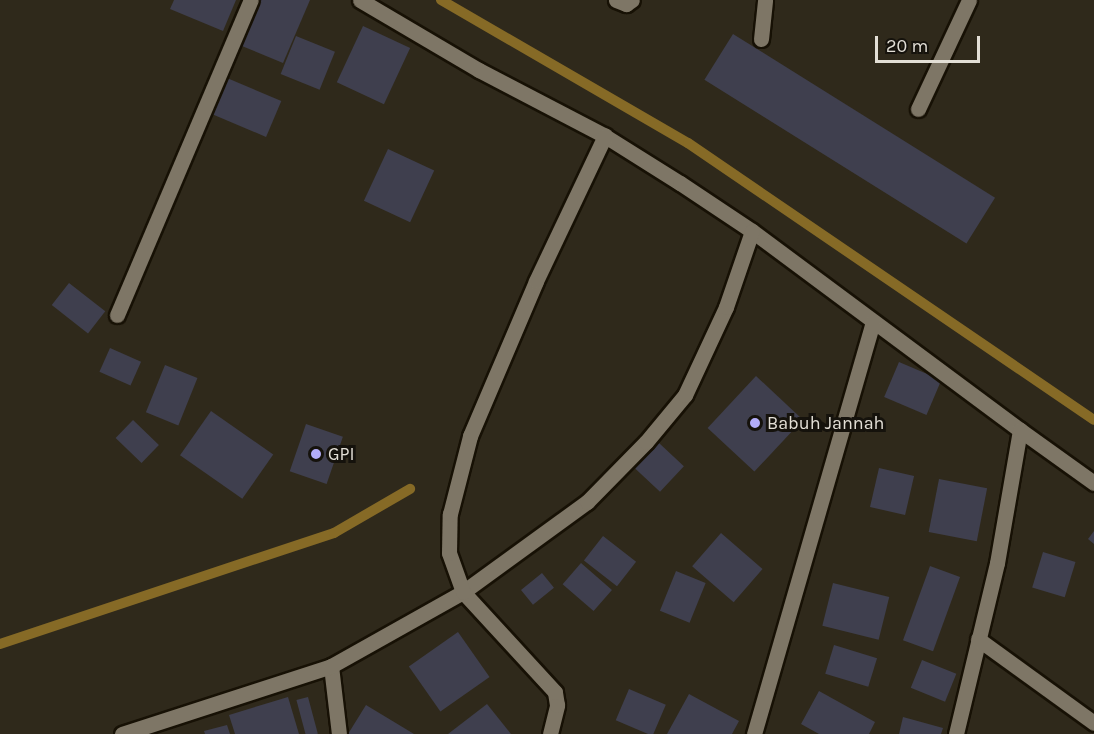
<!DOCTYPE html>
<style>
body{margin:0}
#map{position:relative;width:1094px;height:734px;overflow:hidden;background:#2f291b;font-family:Karla,sans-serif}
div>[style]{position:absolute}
.stream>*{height:10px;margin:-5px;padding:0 5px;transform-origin:5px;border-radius:5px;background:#866a26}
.building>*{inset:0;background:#3f3f4e;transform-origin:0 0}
.roads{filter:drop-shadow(2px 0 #171105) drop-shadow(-2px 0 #171105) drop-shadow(0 2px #171105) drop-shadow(0 -2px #171105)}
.lane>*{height:15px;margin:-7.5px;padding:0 7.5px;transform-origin:7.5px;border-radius:7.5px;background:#7e7666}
.street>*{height:15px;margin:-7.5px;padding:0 7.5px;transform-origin:7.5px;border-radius:7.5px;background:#7e7666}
.dots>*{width:16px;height:16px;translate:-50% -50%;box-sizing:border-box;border:3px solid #15120c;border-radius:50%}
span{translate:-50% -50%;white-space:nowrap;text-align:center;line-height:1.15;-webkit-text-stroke:6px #15120c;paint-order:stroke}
.poi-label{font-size:18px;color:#e3dfd6}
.left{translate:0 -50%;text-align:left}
.scale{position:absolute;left:875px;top:36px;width:105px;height:27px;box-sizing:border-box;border:3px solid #e3dfd6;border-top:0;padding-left:8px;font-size:18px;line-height:21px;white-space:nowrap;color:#e3dfd6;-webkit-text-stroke:4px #15120c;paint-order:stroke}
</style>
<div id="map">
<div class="stream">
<i style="left:441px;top:0;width:285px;rotate:30.1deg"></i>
<i style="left:688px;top:143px;width:491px;rotate:34.3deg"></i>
<i style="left:0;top:644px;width:352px;rotate:-18.4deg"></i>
<i style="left:334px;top:533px;width:88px;rotate:-30.1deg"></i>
</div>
<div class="building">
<i style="clip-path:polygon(174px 0,236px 0,223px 31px,170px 9px)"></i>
<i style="clip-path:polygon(255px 0,310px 0,283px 63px,237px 44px)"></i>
<i style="left:363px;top:26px;width:52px;height:62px;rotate:25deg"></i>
<i style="left:733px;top:34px;width:309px;height:54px;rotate:32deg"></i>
<i style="left:296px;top:36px;width:42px;height:41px;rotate:22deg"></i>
<i style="left:227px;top:78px;width:59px;height:39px;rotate:23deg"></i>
<i style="left:388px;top:149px;width:51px;height:57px;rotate:25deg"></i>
<i style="left:69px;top:283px;width:46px;height:28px;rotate:38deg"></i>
<i style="left:110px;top:348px;width:34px;height:26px;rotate:24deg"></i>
<i style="left:899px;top:362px;width:46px;height:38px;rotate:23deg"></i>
<i style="left:165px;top:365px;width:35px;height:51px;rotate:22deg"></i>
<i style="left:756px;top:376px;width:64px;height:71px;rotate:43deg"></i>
<i style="left:211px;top:411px;width:76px;height:54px;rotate:35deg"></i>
<i style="left:133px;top:420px;width:36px;height:25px;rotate:44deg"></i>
<i style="left:306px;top:424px;width:39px;height:50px;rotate:19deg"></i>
<i style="left:659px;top:443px;width:34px;height:35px;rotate:43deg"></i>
<i style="left:879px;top:468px;width:36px;height:40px;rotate:13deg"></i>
<i style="left:939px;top:479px;width:49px;height:54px;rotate:11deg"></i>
<i style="clip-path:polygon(1094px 531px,1094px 544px,1088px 539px)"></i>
<i style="left:721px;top:533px;width:55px;height:44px;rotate:41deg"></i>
<i style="left:603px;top:536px;width:42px;height:31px;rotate:38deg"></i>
<i style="left:1043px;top:552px;width:34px;height:37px;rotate:17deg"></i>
<i style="left:581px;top:563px;width:41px;height:28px;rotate:41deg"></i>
<i style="left:930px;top:566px;width:32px;height:79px;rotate:20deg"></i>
<i style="left:676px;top:571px;width:32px;height:43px;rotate:22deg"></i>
<i style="left:542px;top:573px;width:19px;height:27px;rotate:51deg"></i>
<i style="left:833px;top:583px;width:58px;height:44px;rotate:14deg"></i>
<i style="left:458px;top:632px;width:55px;height:60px;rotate:55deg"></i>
<i style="left:834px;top:645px;width:45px;height:30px;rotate:17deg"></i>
<i style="left:922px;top:660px;width:37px;height:30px;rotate:22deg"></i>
<i style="left:629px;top:689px;width:40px;height:34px;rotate:23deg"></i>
<i style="clip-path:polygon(819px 691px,875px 722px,869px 734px,819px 734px,801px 724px)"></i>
<i style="clip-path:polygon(689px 694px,739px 721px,732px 734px,667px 734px)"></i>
<i style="clip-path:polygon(288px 697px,299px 734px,235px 734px,229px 715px)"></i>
<i style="left:308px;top:697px;width:38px;height:12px;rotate:75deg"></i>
<i style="clip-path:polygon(487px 704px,511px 734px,448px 734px)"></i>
<i style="clip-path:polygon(366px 705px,414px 734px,348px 734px)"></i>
<i style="clip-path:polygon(903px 717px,943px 728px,941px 734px,899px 734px)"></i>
<i style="clip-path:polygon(227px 725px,230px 734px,205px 734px,204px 731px)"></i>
</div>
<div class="roads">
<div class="lane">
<i style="left:761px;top:39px;width:39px;rotate:-84deg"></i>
</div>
<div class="street">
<i style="left:360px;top:0;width:138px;rotate:30.5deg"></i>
<i style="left:479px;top:70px;width:142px;rotate:27.6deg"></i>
<i style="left:605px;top:136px;width:89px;rotate:32.1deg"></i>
<i style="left:680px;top:183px;width:87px;rotate:33.7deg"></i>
<i style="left:752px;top:231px;width:334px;rotate:36.6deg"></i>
<i style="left:1020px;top:430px;width:135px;rotate:99.8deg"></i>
<i style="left:997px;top:563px;width:176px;rotate:103.5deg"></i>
<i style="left:616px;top:0;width:11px;rotate:22deg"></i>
<i style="left:626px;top:4px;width:7px;rotate:-34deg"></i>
<i style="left:918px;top:109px;width:120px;rotate:-64.9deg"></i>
<i style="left:117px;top:315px;width:342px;rotate:-67deg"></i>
<i style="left:1020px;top:430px;width:91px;rotate:35.6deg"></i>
<i style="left:978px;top:639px;width:143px;rotate:35.9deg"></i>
<i style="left:331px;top:666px;width:68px;rotate:83.3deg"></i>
<i style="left:122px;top:734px;width:220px;rotate:-18deg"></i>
<i style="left:331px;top:666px;width:151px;rotate:-29.3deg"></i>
<i style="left:463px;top:592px;width:153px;rotate:-36deg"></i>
<i style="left:587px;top:502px;width:84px;rotate:-45.5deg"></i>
<i style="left:646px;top:442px;width:61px;rotate:-50.3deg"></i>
<i style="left:685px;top:395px;width:97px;rotate:-65deg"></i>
<i style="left:726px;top:307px;width:80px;rotate:-71.1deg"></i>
<i style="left:550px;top:734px;width:30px;rotate:-76deg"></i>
<i style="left:557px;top:705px;width:13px;rotate:-99deg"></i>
<i style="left:555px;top:692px;width:136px;rotate:-132.6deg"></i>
<i style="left:463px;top:592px;width:41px;rotate:-109.7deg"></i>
<i style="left:449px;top:553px;width:39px;rotate:-89deg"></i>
<i style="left:450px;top:514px;width:81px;rotate:-75.6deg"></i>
<i style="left:470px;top:436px;width:168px;rotate:-66.9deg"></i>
<i style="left:536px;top:281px;width:161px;rotate:-64.6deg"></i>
<i style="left:754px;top:734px;width:429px;rotate:-73.9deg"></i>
</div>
</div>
<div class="dots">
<i style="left:755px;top:423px;background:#b3adf9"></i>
<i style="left:316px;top:454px;background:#b3adf9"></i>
</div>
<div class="poi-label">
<span class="left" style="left:767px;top:423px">Babuh Jannah</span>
<span class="left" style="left:328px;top:454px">GPI</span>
</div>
<div class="scale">20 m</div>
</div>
